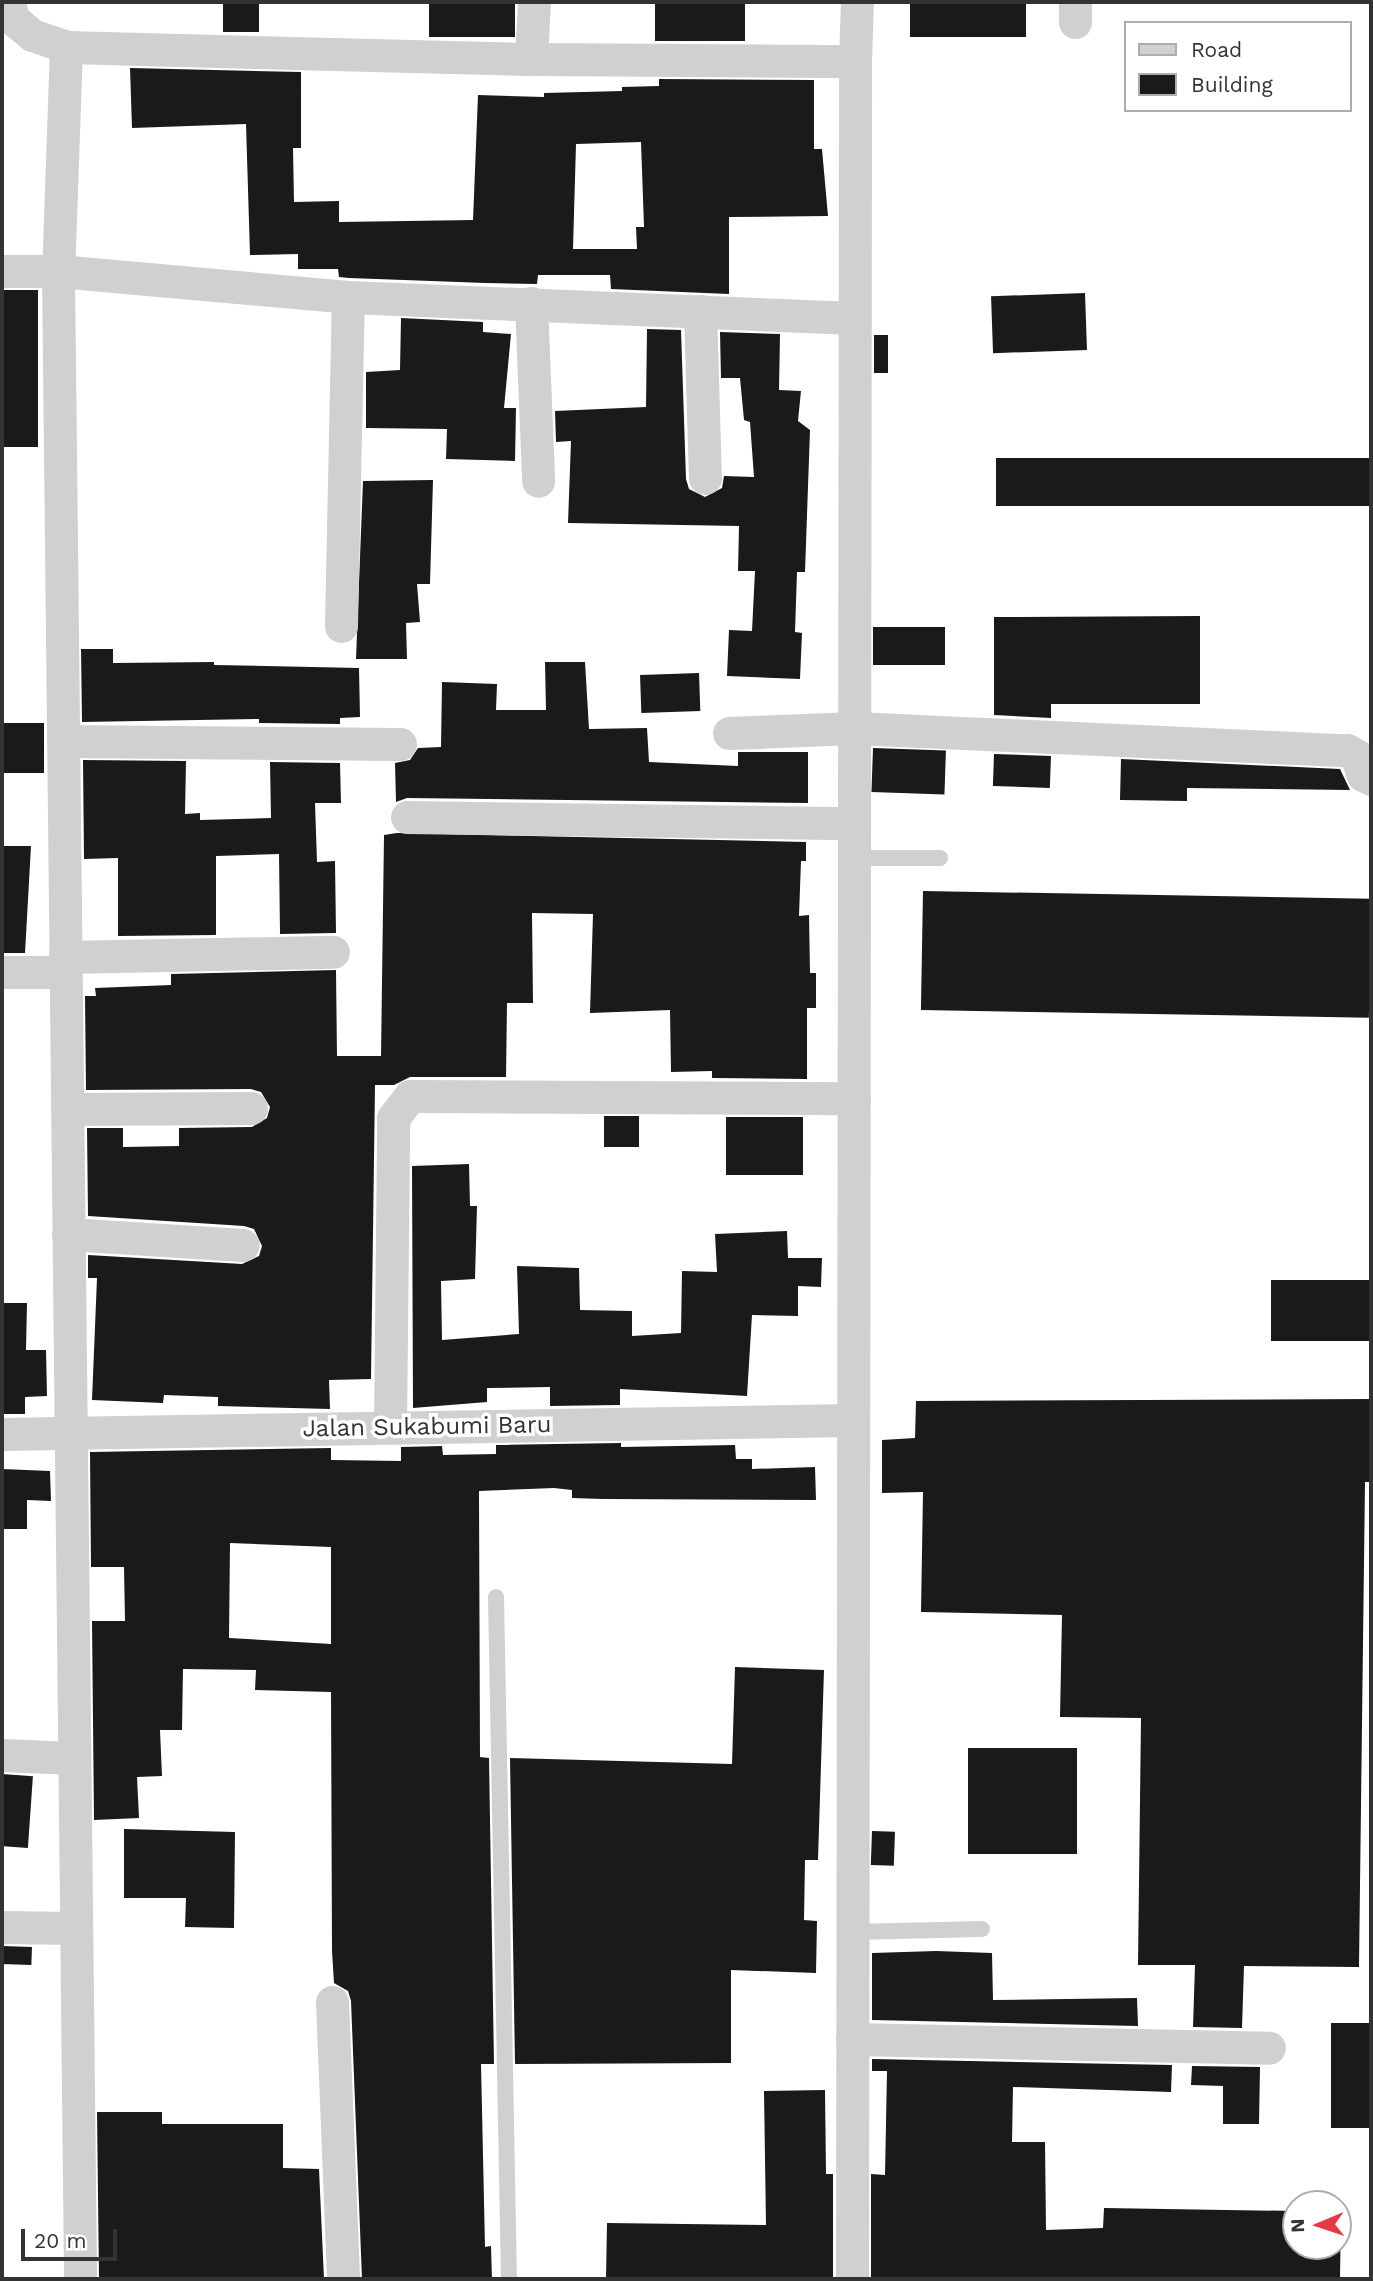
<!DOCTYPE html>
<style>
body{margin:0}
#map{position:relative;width:1373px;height:2281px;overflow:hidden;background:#fff;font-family:"Work Sans",sans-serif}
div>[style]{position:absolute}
.building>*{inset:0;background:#1a1a1a;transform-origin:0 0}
.service>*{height:16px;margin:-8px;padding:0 8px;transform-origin:8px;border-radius:8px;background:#d0d0d0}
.minor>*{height:33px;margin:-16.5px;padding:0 16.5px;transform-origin:16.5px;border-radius:16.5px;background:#d0d0d0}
span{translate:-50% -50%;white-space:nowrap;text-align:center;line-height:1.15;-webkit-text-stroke:7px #fff;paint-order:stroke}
.street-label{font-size:24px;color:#333}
.frame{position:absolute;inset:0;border:4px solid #333;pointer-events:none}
.legend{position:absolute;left:1124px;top:21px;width:228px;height:91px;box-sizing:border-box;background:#fff;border:2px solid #adadad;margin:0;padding:9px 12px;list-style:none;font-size:21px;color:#333}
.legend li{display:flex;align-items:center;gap:14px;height:35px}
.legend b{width:35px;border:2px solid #adadad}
.north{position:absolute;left:1282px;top:2190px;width:70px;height:70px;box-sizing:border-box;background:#fff;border:2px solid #adadad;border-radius:50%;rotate:268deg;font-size:19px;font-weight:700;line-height:28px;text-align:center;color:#333}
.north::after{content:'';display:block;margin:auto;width:24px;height:32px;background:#e63946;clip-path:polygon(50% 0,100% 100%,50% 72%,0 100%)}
.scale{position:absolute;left:21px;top:2229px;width:96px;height:32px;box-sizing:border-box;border:4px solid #333;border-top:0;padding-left:9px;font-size:21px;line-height:24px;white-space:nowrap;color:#333;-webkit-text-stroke:5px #fff;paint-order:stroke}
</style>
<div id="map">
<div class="building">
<i style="left:223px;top:2px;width:36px;height:30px"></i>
<i style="left:429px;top:2px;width:86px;height:35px"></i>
<i style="left:655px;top:2px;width:90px;height:39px"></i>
<i style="left:910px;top:2px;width:116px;height:35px"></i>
<i style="clip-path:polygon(evenodd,130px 68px,301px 72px,301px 148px,293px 148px,294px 202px,339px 201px,339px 222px,473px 220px,478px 95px,544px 97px,544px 93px,622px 91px,622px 87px,659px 86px,659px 79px,814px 80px,814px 149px,822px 149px,828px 216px,729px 217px,729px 294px,611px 289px,610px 275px,538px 275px,537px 284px,486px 283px,349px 278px,339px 277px,338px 269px,298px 269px,298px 254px,250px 255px,246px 124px,132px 128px,130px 68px,641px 142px,644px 227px,636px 227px,637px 249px,573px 249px,576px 144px,641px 142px)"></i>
<i style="left:2px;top:290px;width:36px;height:157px"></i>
<i style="left:1085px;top:293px;width:57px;height:94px;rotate:88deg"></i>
<i style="clip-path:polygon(401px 318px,483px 322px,483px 332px,511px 334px,504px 408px,516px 408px,515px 461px,446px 459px,447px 429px,366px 428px,366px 372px,400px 370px)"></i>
<i style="clip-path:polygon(647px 329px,681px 330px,686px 479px,689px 489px,705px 497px,722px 488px,724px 476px,754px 477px,750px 422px,744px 420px,740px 378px,721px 378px,720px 332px,780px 334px,779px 390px,801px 391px,798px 421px,810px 430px,805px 572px,797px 572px,795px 632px,802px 633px,800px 679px,727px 676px,729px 630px,752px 631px,755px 571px,738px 571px,739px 526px,568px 523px,571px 441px,556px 442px,555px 411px,646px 407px)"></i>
<i style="left:874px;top:335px;width:14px;height:38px"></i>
<i style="left:1371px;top:458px;width:48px;height:375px;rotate:90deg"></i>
<i style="clip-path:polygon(433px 480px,430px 584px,417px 584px,420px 622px,406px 623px,407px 659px,356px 659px,363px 481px)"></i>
<i style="clip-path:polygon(1200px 616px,1200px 704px,1051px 704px,1051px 718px,994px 715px,994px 617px)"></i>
<i style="left:873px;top:627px;width:72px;height:38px"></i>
<i style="clip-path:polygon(81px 649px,113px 649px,113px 663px,214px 662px,214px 665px,359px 668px,360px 717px,340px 718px,340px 724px,259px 723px,259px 719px,82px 722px)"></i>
<i style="clip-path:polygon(545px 662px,585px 662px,589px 729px,647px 728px,649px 762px,738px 766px,738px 752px,808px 752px,808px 803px,407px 798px,396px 802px,395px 763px,410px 760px,418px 748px,441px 747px,442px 682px,497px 684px,496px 710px,546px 710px)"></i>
<i style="left:699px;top:673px;width:38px;height:59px;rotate:88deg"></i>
<i style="left:2px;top:723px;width:42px;height:50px"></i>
<i style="left:873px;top:748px;width:73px;height:44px;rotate:2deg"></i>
<i style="left:994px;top:754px;width:57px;height:32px;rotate:2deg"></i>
<i style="clip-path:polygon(1121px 759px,1340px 769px,1350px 790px,1187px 788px,1187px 801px,1120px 800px)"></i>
<i style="clip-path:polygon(83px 760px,186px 761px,185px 814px,200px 813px,200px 820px,271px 818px,270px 762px,340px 763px,341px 803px,315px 803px,317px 862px,335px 861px,336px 933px,280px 934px,279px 854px,216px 856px,216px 935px,118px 936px,118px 858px,84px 859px)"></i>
<i style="clip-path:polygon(397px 833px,806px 842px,806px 861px,801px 861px,799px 916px,809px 915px,810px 973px,816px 973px,816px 1008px,807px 1008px,807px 1079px,712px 1078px,712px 1071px,671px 1072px,670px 1010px,590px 1013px,593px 914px,532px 913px,533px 1003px,507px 1003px,506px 1077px,410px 1077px,394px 1085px,375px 1085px,371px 1379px,329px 1380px,330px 1409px,218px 1406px,218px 1397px,164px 1395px,163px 1403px,92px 1400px,97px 1278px,88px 1278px,88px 1255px,242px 1264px,259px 1256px,262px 1246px,254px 1229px,244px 1226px,88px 1216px,87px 1128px,123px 1128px,123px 1147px,179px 1146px,179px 1128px,252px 1127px,267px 1118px,270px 1107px,261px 1092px,251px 1089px,86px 1090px,85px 996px,96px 996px,95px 988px,171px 985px,171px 974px,336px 970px,337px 1056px,381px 1056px,384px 835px)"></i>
<i style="clip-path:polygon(2px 846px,31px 846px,25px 953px,2px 953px)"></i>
<i style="left:923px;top:891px;width:448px;height:119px;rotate:1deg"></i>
<i style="left:604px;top:1116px;width:35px;height:31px"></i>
<i style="left:726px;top:1117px;width:77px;height:58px"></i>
<i style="clip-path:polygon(469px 1164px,470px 1206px,477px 1206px,475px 1279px,441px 1281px,442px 1340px,519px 1334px,517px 1266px,579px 1268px,580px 1310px,632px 1311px,632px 1336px,681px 1333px,682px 1271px,717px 1272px,715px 1234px,787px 1231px,788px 1258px,822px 1258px,821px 1287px,798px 1286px,798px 1316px,752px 1315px,747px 1396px,620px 1389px,620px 1405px,550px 1406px,550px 1387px,487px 1388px,487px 1402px,413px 1408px,412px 1166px)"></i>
<i style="left:1371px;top:1280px;width:61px;height:100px;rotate:90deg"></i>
<i style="clip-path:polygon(2px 1303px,27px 1303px,26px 1350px,46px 1350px,47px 1396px,25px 1397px,25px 1414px,2px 1414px)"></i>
<i style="clip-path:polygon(1371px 1399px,1371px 1482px,1365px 1482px,1359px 1967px,1244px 1966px,1242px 2028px,1193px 2027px,1195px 1965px,1138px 1965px,1141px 1718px,1060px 1717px,1062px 1615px,921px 1612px,923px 1492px,882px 1493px,882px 1440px,915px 1438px,916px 1401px)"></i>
<i style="clip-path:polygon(evenodd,621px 1443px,621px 1447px,735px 1445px,736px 1459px,752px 1459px,752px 1469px,815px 1467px,816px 1500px,603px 1499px,572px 1498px,572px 1490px,554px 1488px,479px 1491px,480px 1757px,489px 1758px,494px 2064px,481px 2064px,485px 2247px,491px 2246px,492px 2279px,362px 2279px,351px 2001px,348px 1991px,334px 1983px,332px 1951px,331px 1692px,255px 1690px,256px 1670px,183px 1669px,182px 1730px,160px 1730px,162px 1776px,137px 1777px,139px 1818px,94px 1820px,92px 1621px,125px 1621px,124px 1567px,91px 1567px,90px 1452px,331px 1448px,331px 1460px,401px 1461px,401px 1447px,442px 1446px,443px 1455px,496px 1454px,496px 1445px,621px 1443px,230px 1543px,331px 1547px,331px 1644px,229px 1638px,230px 1543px)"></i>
<i style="clip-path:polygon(2px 1469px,50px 1471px,51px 1501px,27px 1500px,27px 1529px,2px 1529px)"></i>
<i style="clip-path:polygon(735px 1667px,824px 1670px,818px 1860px,805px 1860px,804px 1920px,817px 1921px,816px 1973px,731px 1970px,731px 2063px,515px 2064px,510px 1758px,732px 1764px)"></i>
<i style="left:968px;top:1748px;width:109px;height:106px"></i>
<i style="left:2px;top:1774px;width:31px;height:72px;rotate:4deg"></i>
<i style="clip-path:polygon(124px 1829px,235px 1832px,234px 1928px,185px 1927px,186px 1898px,124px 1898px)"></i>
<i style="left:872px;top:1831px;width:23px;height:34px;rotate:2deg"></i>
<i style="left:2px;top:1946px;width:30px;height:18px;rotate:2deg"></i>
<i style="clip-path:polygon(936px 1951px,992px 1953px,993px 2000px,1137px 1998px,1138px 2026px,872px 2020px,872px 1953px)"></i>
<i style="left:1371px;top:2023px;width:105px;height:40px;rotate:90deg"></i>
<i style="clip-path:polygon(872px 2059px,1172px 2065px,1171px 2092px,1013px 2087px,1012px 2142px,1045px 2142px,1046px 2230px,1103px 2228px,1104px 2208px,1296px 2211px,1296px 2246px,1338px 2246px,1341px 2211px,1340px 2279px,871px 2279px,871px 2174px,885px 2175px,887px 2071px,872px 2071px)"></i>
<i style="clip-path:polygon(1192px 2066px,1260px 2067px,1259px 2124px,1223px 2124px,1223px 2086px,1191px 2085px)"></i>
<i style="clip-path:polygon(825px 2090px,826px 2174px,833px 2174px,833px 2279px,606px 2279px,607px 2223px,766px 2225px,764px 2091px)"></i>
<i style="clip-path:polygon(97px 2112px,162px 2112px,162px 2124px,283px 2124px,283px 2168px,319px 2169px,324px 2279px,99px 2279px)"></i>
</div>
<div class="service">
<i style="left:854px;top:858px;width:86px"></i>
<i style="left:496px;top:1597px;width:682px;rotate:88.91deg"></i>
<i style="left:852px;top:1932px;width:130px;rotate:-1.3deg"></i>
</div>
<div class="minor">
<i style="left:9px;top:2px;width:17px;rotate:77deg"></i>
<i style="left:13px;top:19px;width:25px;rotate:40deg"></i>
<i style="left:32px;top:35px;width:36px;rotate:19deg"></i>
<i style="left:66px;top:47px;width:465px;rotate:1.5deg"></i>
<i style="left:534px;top:2px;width:57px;rotate:93deg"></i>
<i style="left:531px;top:59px;width:324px;rotate:0.4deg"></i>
<i style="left:855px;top:61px;width:59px;rotate:-88.1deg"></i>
<i style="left:1075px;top:22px;width:20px;rotate:-90deg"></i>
<i style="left:66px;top:47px;width:224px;rotate:92deg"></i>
<i style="left:58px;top:271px;width:2008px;rotate:89.37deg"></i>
<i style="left:2px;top:271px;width:56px"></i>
<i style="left:58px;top:271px;width:291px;rotate:5.1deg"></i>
<i style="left:348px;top:297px;width:506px;rotate:2.38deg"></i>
<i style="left:531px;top:303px;width:178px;rotate:87.7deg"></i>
<i style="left:700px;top:311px;width:167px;rotate:88.3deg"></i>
<i style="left:341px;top:626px;width:329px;rotate:-88.8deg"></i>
<i style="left:729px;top:733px;width:125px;rotate:-2.3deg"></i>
<i style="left:854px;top:728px;width:493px;rotate:2.6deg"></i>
<i style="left:1347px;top:750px;width:10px;rotate:29deg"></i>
<i style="left:1356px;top:755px;width:21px;rotate:71deg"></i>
<i style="left:1363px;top:775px;width:9px;rotate:27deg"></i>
<i style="left:63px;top:741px;width:337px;rotate:0.5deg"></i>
<i style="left:407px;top:817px;width:447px;rotate:0.8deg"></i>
<i style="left:65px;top:957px;width:268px;rotate:-1.1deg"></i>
<i style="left:2px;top:972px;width:63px"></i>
<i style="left:67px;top:1109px;width:184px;rotate:-0.3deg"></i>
<i style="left:68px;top:1234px;width:175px;rotate:3.6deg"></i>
<i style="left:390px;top:1427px;width:309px;rotate:-89.4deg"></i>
<i style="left:393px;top:1118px;width:28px;rotate:-52deg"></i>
<i style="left:410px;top:1096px;width:444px;rotate:0.3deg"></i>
<i style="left:2px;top:1434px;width:851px;rotate:-0.94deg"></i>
<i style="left:2px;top:1755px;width:72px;rotate:2.4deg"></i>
<i style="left:2px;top:1927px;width:74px;rotate:0.8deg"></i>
<i style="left:332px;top:2002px;width:277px;rotate:87.7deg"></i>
<i style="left:852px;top:2039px;width:417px;rotate:1.2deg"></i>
<i style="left:852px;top:2279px;width:2218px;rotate:-89.92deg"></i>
</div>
<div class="street-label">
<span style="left:427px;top:1427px;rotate:-1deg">Jalan Sukabumi Baru</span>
</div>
<div class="frame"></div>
<ul class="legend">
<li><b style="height:9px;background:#d0d0d0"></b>Road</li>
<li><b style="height:19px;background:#1a1a1a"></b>Building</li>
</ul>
<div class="north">N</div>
<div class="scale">20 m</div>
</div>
